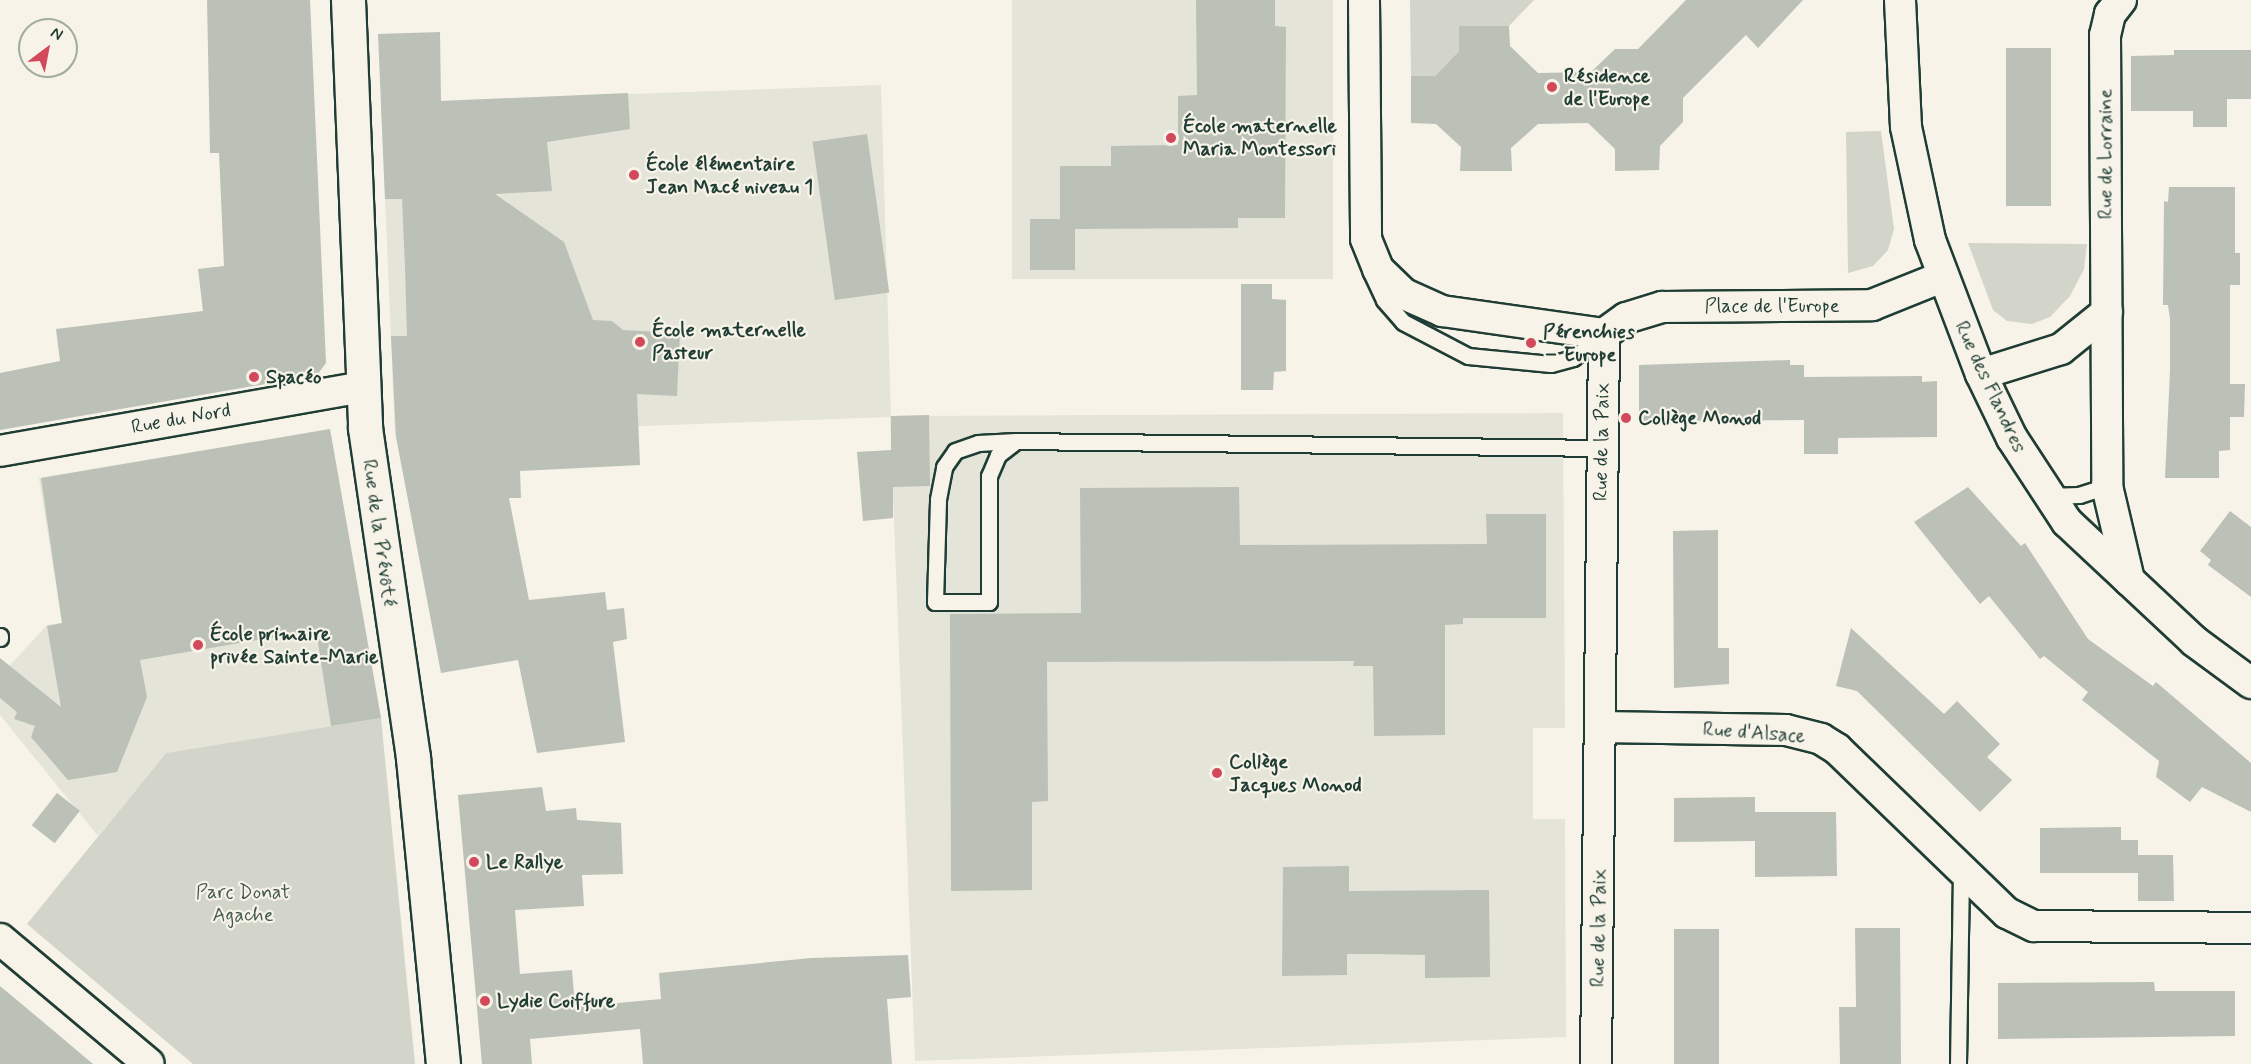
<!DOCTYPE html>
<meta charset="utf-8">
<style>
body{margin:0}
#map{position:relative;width:2251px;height:1064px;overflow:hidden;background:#f7f3e8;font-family:Mynerve,sans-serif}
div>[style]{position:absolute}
.built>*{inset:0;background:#e5e4d9;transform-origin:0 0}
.green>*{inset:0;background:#d3d5ca}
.building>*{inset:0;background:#bbc1b6;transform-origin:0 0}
.roads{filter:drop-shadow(2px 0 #1f3d34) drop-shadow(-2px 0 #1f3d34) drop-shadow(0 2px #1f3d34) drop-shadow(0 -2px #1f3d34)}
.lane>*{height:15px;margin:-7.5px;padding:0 7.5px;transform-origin:7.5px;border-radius:7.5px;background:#f7f3e8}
.street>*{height:30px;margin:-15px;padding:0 15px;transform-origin:15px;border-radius:15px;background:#f7f3e8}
.secondary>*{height:33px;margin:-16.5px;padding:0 16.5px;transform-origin:16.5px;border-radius:16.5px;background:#f7f3e8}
.dots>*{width:16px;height:16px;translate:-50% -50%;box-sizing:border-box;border:3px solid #f7f3e8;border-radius:50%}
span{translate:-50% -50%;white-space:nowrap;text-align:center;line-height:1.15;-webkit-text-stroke:4.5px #f7f3e8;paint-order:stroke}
.poi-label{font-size:20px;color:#1f3d34;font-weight:700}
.left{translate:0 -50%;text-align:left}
.street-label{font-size:20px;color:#1f3d34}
.park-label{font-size:20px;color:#435b52}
.north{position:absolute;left:18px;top:18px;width:60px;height:60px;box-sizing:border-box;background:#f7f3e8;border:2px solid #a1aaa0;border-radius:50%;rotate:32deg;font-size:16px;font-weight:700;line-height:24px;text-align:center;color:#1f3d34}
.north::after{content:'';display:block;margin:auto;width:21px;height:27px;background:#d1495b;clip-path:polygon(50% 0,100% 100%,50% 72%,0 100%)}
</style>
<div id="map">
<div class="built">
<i style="left:1012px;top:0;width:321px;height:279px"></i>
<i style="clip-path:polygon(881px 85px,891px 416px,1563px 413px,1565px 728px,1533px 728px,1533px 819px,1565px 819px,1566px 1037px,915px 1061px,890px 417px,395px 435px,381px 103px)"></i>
<i style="clip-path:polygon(330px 429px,381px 718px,166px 753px,98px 836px,0 715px,0 676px,47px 625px,62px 623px,39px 478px)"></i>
</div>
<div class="green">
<i style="clip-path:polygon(1410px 0,1534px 0,1509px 26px,1459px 51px,1435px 76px,1411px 76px)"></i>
<i style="clip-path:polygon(1881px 131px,1894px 229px,1888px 250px,1873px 266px,1848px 273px,1846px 132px)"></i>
<i style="clip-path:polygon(1968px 243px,2087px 244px,2084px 269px,2070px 296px,2050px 317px,2032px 324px,2007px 321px,1993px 310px)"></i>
<i style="clip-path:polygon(381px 718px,415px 1064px,193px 1064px,27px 924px,166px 753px)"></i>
</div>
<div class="building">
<i style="clip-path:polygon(207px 0,310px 0,326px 363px,317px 375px,0 430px,0 373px,60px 361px,56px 329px,203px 311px,198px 269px,224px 266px,219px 153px,210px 153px)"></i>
<i style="clip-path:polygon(1196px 0,1275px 0,1275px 26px,1286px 27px,1285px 218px,1238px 218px,1238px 228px,1075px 229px,1075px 270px,1030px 270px,1030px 219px,1060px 219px,1060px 166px,1111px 166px,1111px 146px,1178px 145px,1178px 96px,1197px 95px)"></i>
<i style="clip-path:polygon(1686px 0,1803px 0,1758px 48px,1746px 35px,1683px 98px,1683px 122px,1660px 146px,1659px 170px,1615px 171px,1615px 149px,1588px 123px,1538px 124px,1511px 148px,1512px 171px,1460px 171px,1461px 147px,1436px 124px,1411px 123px,1411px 76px,1435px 76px,1459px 51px,1459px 26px,1509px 26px,1510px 46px,1538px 73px,1591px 72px,1615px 49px,1638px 49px)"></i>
<i style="clip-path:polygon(440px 32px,441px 101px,628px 93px,630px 129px,547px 142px,552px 191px,495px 194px,564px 242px,593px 320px,612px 321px,623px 330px,680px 333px,677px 396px,637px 394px,640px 465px,520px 471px,521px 498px,509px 498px,529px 600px,605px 592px,607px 610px,624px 608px,627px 639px,613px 642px,625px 742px,537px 753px,518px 660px,441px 673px,396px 437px,391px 336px,407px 336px,405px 267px,402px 199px,385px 199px,378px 34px)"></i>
<i style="left:2051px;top:48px;width:158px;height:45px;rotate:90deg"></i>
<i style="clip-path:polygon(2174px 50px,2251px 50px,2251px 99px,2227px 99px,2227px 127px,2193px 127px,2193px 111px,2131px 111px,2131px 56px,2174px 55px)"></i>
<i style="left:867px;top:134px;width:160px;height:55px;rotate:82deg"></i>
<i style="clip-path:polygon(2169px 187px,2235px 187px,2235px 253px,2240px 253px,2240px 285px,2230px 285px,2230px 384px,2245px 384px,2244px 417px,2230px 417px,2230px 450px,2219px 451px,2219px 478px,2165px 478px,2170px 371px,2170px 319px,2168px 305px,2163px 305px,2164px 201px,2168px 202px)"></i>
<i style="clip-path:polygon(1241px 284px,1272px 284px,1272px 299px,1286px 300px,1286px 371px,1274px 372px,1273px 390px,1241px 390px)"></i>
<i style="clip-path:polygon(1790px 360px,1790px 365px,1804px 365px,1804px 377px,1922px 376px,1922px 382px,1937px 381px,1937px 437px,1838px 438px,1838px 454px,1804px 454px,1804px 420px,1639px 421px,1639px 365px)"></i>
<i style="clip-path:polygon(929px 415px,930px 486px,893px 487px,893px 518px,863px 521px,857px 452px,891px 450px,891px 416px)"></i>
<i style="clip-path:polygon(330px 429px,381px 718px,331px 726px,316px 630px,140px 660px,147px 697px,117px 772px,68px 780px,31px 737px,35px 726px,14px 719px,17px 712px,0 698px,0 658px,61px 707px,47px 626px,62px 623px,41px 478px)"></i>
<i style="clip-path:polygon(1239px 487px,1240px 545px,1487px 544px,1486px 514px,1546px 514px,1546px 618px,1463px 618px,1463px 624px,1445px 625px,1445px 735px,1374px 736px,1373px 666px,1353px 666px,1354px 661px,1047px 662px,1048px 801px,1032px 802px,1032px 890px,951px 891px,950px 614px,1081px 613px,1080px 488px)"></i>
<i style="clip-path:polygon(1968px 487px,2021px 546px,2025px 543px,2088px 639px,2153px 686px,2156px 682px,2251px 763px,2251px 812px,2202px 787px,2190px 802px,2156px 777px,2159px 761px,2082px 700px,2088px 692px,2044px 656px,2040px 659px,1989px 596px,1980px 604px,1914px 522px)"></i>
<i style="clip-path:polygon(2230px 511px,2251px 527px,2251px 597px,2208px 565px,2211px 560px,2200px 551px)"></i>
<i style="clip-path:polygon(1718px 530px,1718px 648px,1729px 648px,1729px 684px,1674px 688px,1673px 531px)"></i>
<i style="clip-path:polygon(1851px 628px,1944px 714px,1957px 701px,2000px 744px,1987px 757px,2012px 780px,1980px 812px,1857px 691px,1836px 686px)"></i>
<i style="clip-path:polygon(542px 787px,546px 811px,576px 808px,577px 820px,621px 823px,623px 874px,582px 875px,584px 906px,515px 910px,520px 974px,572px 970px,575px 1007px,661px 999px,659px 973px,811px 958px,908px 955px,911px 997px,887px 999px,892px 1064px,643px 1064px,640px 1029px,530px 1039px,532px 1064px,482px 1064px,458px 795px)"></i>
<i style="left:57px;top:793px;width:29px;height:41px;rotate:38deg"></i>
<i style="clip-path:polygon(1755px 797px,1755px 812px,1836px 812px,1837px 876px,1755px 877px,1755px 841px,1674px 842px,1674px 798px)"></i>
<i style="clip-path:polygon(2121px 827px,2121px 840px,2138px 840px,2138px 855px,2173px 855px,2174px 901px,2138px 901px,2138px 873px,2040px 873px,2040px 828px)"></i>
<i style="clip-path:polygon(1349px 866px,1349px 891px,1489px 890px,1490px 977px,1425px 978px,1425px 955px,1375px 954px,1347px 954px,1347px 975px,1282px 976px,1283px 867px)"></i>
<i style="clip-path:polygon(1855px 928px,1900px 928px,1901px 1064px,1840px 1064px,1839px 1007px,1856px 1007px)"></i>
<i style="left:1674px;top:929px;width:45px;height:135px"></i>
<i style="clip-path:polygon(2154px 982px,2155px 991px,2235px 991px,2235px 1036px,1998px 1039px,1998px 983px)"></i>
<i style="clip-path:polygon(0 986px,42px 1021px,93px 1064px,0 1064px)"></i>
</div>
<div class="roads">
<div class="lane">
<i style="left:1371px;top:272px;width:31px;rotate:65deg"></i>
<i style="left:1384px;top:300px;width:29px;rotate:49deg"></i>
<i style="left:1403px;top:322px;width:73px;rotate:27.6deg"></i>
<i style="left:1468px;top:356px;width:83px;rotate:5.5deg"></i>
<i style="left:1551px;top:364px;width:23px;rotate:-15deg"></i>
<i style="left:1573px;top:358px;width:38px;rotate:-37deg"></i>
<i style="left:1016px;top:441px;width:23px;rotate:142deg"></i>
<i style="left:998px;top:455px;width:23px;rotate:113deg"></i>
<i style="left:989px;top:476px;width:126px;rotate:90deg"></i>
<i style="left:989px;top:602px;width:54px;rotate:180deg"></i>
<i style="left:935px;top:602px;width:103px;rotate:-88.3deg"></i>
<i style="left:938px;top:499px;width:33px;rotate:-79deg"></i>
<i style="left:944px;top:467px;width:19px;rotate:-55deg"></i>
<i style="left:955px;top:451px;width:24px;rotate:-19deg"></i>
<i style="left:978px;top:443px;width:38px;rotate:-3deg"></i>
<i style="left:1016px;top:441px;width:586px;rotate:0.68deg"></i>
<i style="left:2049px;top:496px;width:30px;rotate:-2deg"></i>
<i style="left:2079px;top:495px;width:29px;rotate:-18deg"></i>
<i style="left:0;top:636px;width:2px;rotate:90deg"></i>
<i style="left:1958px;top:1064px;width:193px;rotate:-89.1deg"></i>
</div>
<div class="street">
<i style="left:1364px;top:0;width:239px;rotate:89.5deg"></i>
<i style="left:1366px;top:239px;width:32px;rotate:68deg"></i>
<i style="left:1378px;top:269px;width:36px;rotate:44deg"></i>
<i style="left:1404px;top:294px;width:42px;rotate:24.1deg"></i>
<i style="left:1442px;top:311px;width:164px;rotate:8.1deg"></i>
<i style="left:1900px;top:0;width:127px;rotate:87.3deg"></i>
<i style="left:1906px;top:127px;width:116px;rotate:78deg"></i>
<i style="left:1930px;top:240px;width:143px;rotate:69.2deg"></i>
<i style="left:1981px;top:374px;width:71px;rotate:64.2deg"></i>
<i style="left:2012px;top:438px;width:100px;rotate:56.8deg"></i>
<i style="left:2067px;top:522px;width:174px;rotate:43.1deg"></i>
<i style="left:2194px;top:641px;width:71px;rotate:36.4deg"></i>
<i style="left:2121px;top:0;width:18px;rotate:128deg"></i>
<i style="left:2110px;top:14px;width:22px;rotate:103deg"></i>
<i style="left:2105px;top:35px;width:451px;rotate:89.7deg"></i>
<i style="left:2107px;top:486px;width:97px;rotate:76.8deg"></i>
<i style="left:1604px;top:334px;width:27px;rotate:-36deg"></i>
<i style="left:1626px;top:318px;width:38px;rotate:-17deg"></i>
<i style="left:1662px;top:307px;width:210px;rotate:-0.5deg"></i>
<i style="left:1872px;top:305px;width:75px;rotate:-21.8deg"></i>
<i style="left:1981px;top:374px;width:84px;rotate:-17.4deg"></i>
<i style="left:2061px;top:349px;width:59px;rotate:-38.8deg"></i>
<i style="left:0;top:451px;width:368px;rotate:-10deg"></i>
<i style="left:1601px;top:727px;width:185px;rotate:0.9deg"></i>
<i style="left:1786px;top:730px;width:36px;rotate:14deg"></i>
<i style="left:1821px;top:739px;width:19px;rotate:32deg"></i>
<i style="left:1837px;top:749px;width:236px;rotate:44deg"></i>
<i style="left:2007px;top:913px;width:30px;rotate:26deg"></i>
<i style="left:2034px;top:926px;width:217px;rotate:0.5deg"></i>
<i style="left:0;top:939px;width:194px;rotate:40deg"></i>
<i style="left:1596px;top:1064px;width:730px;rotate:-89.37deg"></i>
</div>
<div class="secondary">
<i style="left:348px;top:0;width:428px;rotate:87.7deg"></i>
<i style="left:365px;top:428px;width:333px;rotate:81.7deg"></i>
<i style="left:413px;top:758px;width:307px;rotate:84.4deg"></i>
</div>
</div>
<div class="dots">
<i style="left:1552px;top:87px;background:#d1495b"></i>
<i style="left:1171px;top:138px;background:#d1495b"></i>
<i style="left:634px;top:175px;background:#d1495b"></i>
<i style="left:640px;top:342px;background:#d1495b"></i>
<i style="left:1531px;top:343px;background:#d1495b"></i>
<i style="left:254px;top:377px;background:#d1495b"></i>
<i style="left:1626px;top:418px;background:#d1495b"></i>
<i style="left:198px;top:645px;background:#d1495b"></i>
<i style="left:1217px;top:773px;background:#d1495b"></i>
<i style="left:474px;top:862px;background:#d1495b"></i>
<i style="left:485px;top:1001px;background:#d1495b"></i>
</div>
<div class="poi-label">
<span class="left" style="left:1564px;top:88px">Résidence<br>de l'Europe</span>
<span class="left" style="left:1183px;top:138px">École maternelle<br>Maria Montessori</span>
<span class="left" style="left:646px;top:176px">École élémentaire<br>Jean Macé niveau 1</span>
<span class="left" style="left:652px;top:342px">École maternelle<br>Pasteur</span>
<span class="left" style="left:1543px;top:344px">Pérenchies<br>– Europe</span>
<span class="left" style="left:266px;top:377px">Spacéo</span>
<span class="left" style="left:1638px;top:418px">Collège Monod</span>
<span class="left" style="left:210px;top:646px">École primaire<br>privée Sainte-Marie</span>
<span class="left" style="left:1229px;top:774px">Collège<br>Jacques Monod</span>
<span class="left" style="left:486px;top:862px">Le Rallye</span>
<span class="left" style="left:497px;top:1001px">Lydie Coiffure</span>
</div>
<div class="street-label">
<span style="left:2106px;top:154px;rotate:-90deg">Rue de Lorraine</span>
<span style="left:1772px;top:306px">Place de l'Europe</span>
<span style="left:1990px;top:387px;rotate:65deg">Rue des Flandres</span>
<span style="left:181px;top:419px;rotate:-10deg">Rue du Nord</span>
<span style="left:1602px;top:442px;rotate:-89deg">Rue de la Paix</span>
<span style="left:379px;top:533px;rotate:82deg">Rue de la Prévôté</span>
<span style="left:1754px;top:733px;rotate:4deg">Rue d'Alsace</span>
<span style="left:1599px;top:928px;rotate:-89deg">Rue de la Paix</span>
</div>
<div class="park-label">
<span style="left:243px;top:904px">Parc Donat<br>Agache</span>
</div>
<div class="north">N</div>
</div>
